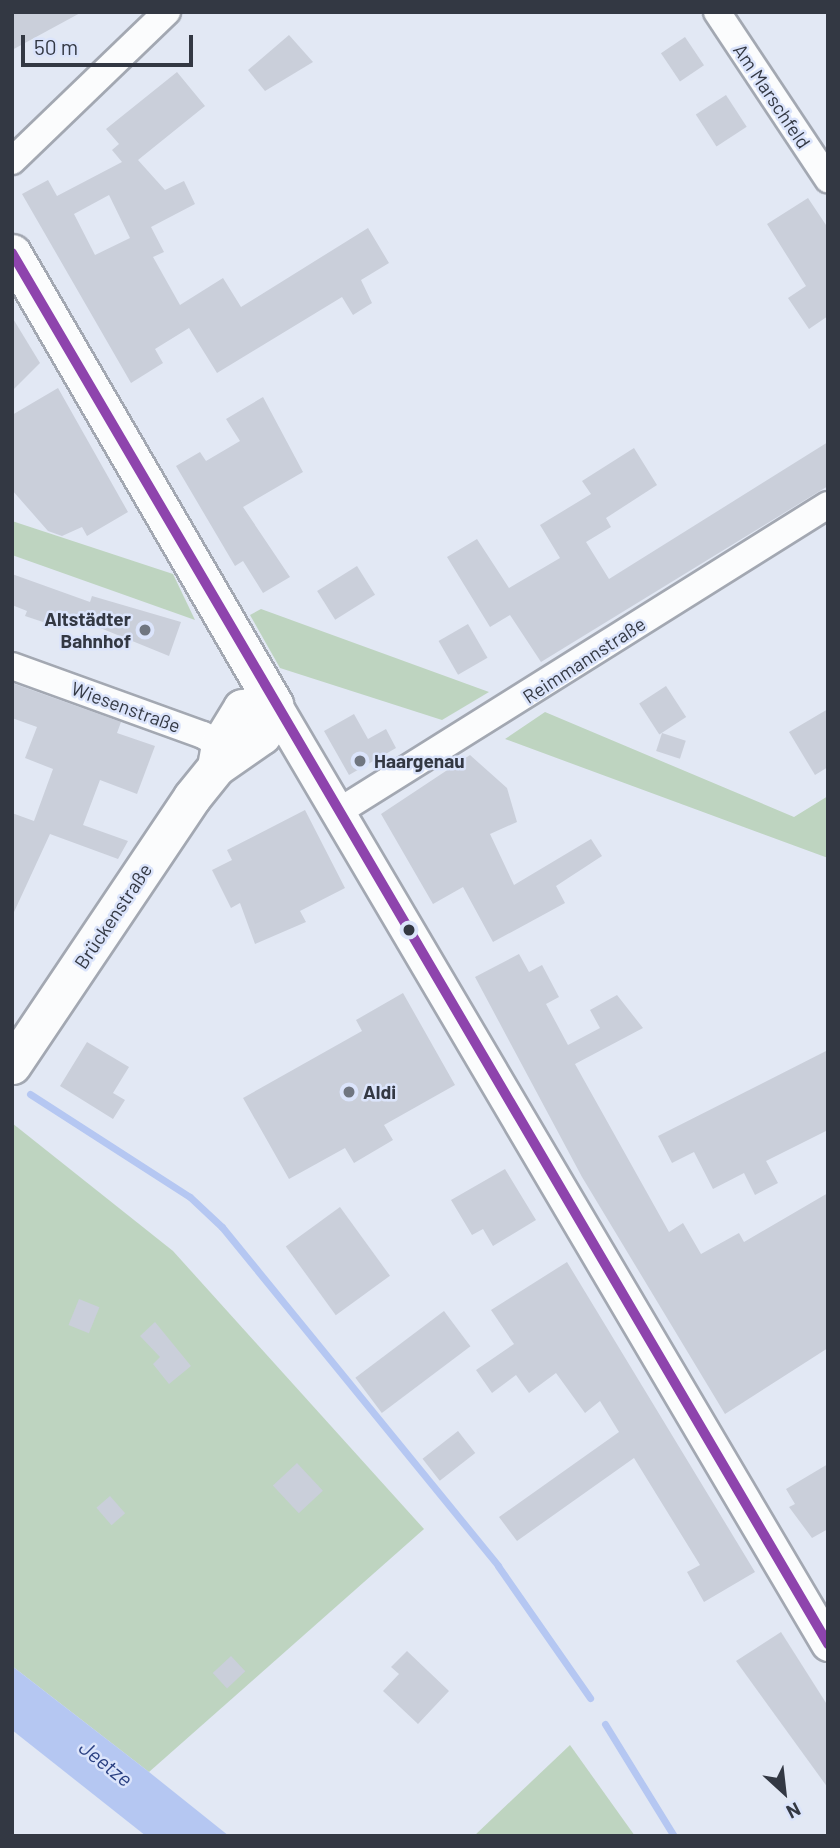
<!DOCTYPE html>
<meta charset="utf-8">
<style>
body{margin:0}
#map{position:relative;width:840px;height:1848px;overflow:hidden;background:#e2e8f4;font-family:Barlow,sans-serif}
div>[style]{position:absolute}
.green>*{inset:0;background:#bed4c0}
.water>*{inset:0;background:#b5c7f2}
.stream>*{height:7px;margin:-3.5px;padding:0 3.5px;transform-origin:3.5px;border-radius:3.5px;background:#b5c7f2}
.building>*{inset:0;background:#cacfda;transform-origin:0 0}
.roads{filter:drop-shadow(2px 0 #a3a8b2) drop-shadow(-2px 0 #a3a8b2) drop-shadow(0 2px #a3a8b2) drop-shadow(0 -2px #a3a8b2)}
.minor>*{height:26px;margin:-13px;padding:0 13px;transform-origin:13px;border-radius:13px;background:#fbfcfd}
.tertiary>*{height:33px;margin:-16.5px;padding:0 16.5px;transform-origin:16.5px;border-radius:16.5px;background:#fbfcfd}
.secondary>*{height:37px;margin:-18.5px;padding:0 18.5px;transform-origin:18.5px;border-radius:18.5px;background:#fbfcfd}
.bus-1>*{height:10px;margin:-5px;padding:0 5px;transform-origin:5px;border-radius:5px;background:#8e44ad}
.dots>*{width:19px;height:19px;translate:-50% -50%;box-sizing:border-box;border:4px solid #dbe4fb;border-radius:50%}
span{translate:-50% -50%;white-space:nowrap;text-align:center;line-height:1.15;-webkit-text-stroke:5px #dbe4fb;paint-order:stroke}
.street-label{font-size:19px;color:#333843}
.poi-label{font-size:19px;color:#333843;font-weight:700}
.right{translate:-100% -50%;text-align:right}
.left{translate:0 -50%;text-align:left}
.water-label{font-size:21px;color:#283e80;font-style:italic}
.frame{position:absolute;inset:0;border:14px solid #333843;pointer-events:none}
.north{position:absolute;left:749px;top:1757px;width:70px;height:70px;-webkit-text-stroke:5px #dbe4fb;paint-order:stroke;rotate:153deg;font-size:19px;font-weight:700;line-height:28px;text-align:center;color:#333843}
.north::after{content:'';display:block;margin:auto;width:24px;height:32px;background:#333843;clip-path:polygon(50% 0,100% 100%,50% 72%,0 100%)}
.scale{position:absolute;left:21px;top:35px;width:172px;height:32px;box-sizing:border-box;border:4px solid #333843;border-top:0;padding-left:9px;font-size:21px;line-height:24px;white-space:nowrap;color:#333843;-webkit-text-stroke:5px #dbe4fb;paint-order:stroke}
</style>
<div id="map">
<div class="green">
<i style="clip-path:polygon(12px 521px,173px 574px,195px 620px,12px 555px)"></i>
<i style="clip-path:polygon(261px 609px,489px 692px,442px 720px,280px 668px,250px 615px)"></i>
<i style="clip-path:polygon(545px 712px,794px 817px,828px 796px,828px 858px,505px 739px)"></i>
<i style="clip-path:polygon(12px 1123px,173px 1251px,424px 1529px,149px 1772px,12px 1666px)"></i>
<i style="clip-path:polygon(570px 1745px,635px 1836px,474px 1836px)"></i>
</div>
<div class="water">
<i style="clip-path:polygon(12px 1666px,149px 1772px,229px 1836px,146px 1836px,12px 1730px)"></i>
</div>
<div class="stream">
<i style="left:30px;top:1094px;width:190px;rotate:32.8deg"></i>
<i style="left:190px;top:1197px;width:44px;rotate:43.2deg"></i>
<i style="left:222px;top:1227px;width:437px;rotate:50.8deg"></i>
<i style="left:498px;top:1566px;width:161px;rotate:55.1deg"></i>
<i style="left:605px;top:1724px;width:132px;rotate:58.4deg"></i>
</div>
<div class="building">
<i style="clip-path:polygon(12px 12px,82px 12px,12px 50px)"></i>
<i style="clip-path:polygon(289px 35px,313px 62px,265px 91px,248px 70px)"></i>
<i style="left:685px;top:37px;width:34px;height:29px;rotate:56deg"></i>
<i style="clip-path:polygon(evenodd,177px 72px,205px 106px,138px 160px,165px 190px,184px 181px,195px 204px,151px 227px,164px 252px,153px 257px,180px 305px,223px 278px,241px 307px,368px 228px,389px 263px,361px 280px,372px 303px,353px 315px,342px 297px,217px 373px,189px 328px,155px 349px,163px 363px,131px 383px,22px 194px,48px 180px,57px 196px,122px 162px,112px 150px,119px 144px,106px 129px,177px 72px,109px 195px,130px 238px,95px 255px,74px 214px,109px 195px)"></i>
<i style="left:726px;top:95px;width:38px;height:36px;rotate:57deg"></i>
<i style="clip-path:polygon(808px 198px,828px 228px,828px 316px,809px 329px,788px 298px,806px 286px,767px 224px)"></i>
<i style="clip-path:polygon(12px 317px,40px 363px,12px 391px)"></i>
<i style="clip-path:polygon(58px 388px,128px 512px,87px 536px,82px 527px,62px 536px,48px 531px,12px 490px,12px 415px)"></i>
<i style="clip-path:polygon(263px 397px,303px 472px,243px 507px,290px 577px,263px 593px,243px 561px,235px 566px,176px 466px,200px 452px,206px 461px,240px 441px,226px 419px)"></i>
<i style="clip-path:polygon(828px 442px,828px 486px,541px 662px,510px 615px,490px 627px,447px 557px,477px 539px,509px 588px,560px 558px,540px 525px,591px 494px,582px 481px,634px 448px,657px 485px,606px 518px,611px 527px,586px 542px,609px 579px)"></i>
<i style="left:357px;top:566px;width:34px;height:47px;rotate:58deg"></i>
<i style="clip-path:polygon(12px 574px,90px 602px,92px 596px,181px 622px,169px 656px,66px 614px,61px 628px,25px 616px,27px 611px,12px 605px)"></i>
<i style="left:468px;top:624px;width:39px;height:34px;rotate:60deg"></i>
<i style="clip-path:polygon(12px 683px,121px 722px,117px 733px,155px 746px,137px 794px,100px 780px,83px 825px,128px 841px,118px 859px,50px 834px,14px 912px,12px 813px,34px 821px,53px 769px,25px 758px,37px 727px,12px 718px)"></i>
<i style="left:666px;top:686px;width:37px;height:32px;rotate:57deg"></i>
<i style="clip-path:polygon(828px 709px,828px 767px,815px 775px,789px 732px)"></i>
<i style="clip-path:polygon(354px 714px,368px 739px,386px 729px,396px 748px,349px 775px,324px 731px)"></i>
<i style="left:662px;top:733px;width:25px;height:19px;rotate:18deg"></i>
<i style="clip-path:polygon(470px 755px,507px 788px,517px 822px,490px 834px,514px 885px,591px 839px,602px 856px,556px 886px,565px 903px,493px 942px,463px 887px,433px 904px,381px 814px)"></i>
<i style="clip-path:polygon(305px 810px,345px 888px,300px 911px,306px 922px,255px 944px,240px 903px,231px 908px,212px 870px,232px 860px,227px 850px)"></i>
<i style="clip-path:polygon(519px 954px,529px 972px,542px 965px,559px 997px,546px 1004px,568px 1045px,600px 1028px,590px 1010px,617px 995px,643px 1028px,575px 1064px,669px 1232px,683px 1223px,701px 1254px,739px 1233px,744px 1242px,828px 1193px,828px 1348px,725px 1414px,582px 1177px,475px 977px)"></i>
<i style="clip-path:polygon(403px 993px,455px 1085px,384px 1125px,393px 1140px,354px 1163px,345px 1148px,289px 1179px,243px 1098px,362px 1031px,356px 1020px)"></i>
<i style="clip-path:polygon(87px 1042px,129px 1067px,113px 1093px,125px 1100px,113px 1119px,60px 1086px)"></i>
<i style="clip-path:polygon(828px 1050px,828px 1130px,766px 1161px,778px 1183px,755px 1195px,744px 1173px,713px 1189px,694px 1152px,672px 1163px,658px 1136px)"></i>
<i style="clip-path:polygon(505px 1169px,536px 1220px,493px 1246px,483px 1229px,472px 1235px,451px 1200px)"></i>
<i style="left:340px;top:1207px;width:85px;height:67px;rotate:54deg"></i>
<i style="clip-path:polygon(567px 1262px,755px 1572px,704px 1602px,687px 1572px,700px 1565px,634px 1458px,517px 1541px,499px 1517px,619px 1432px,600px 1401px,585px 1413px,556px 1373px,529px 1393px,516px 1375px,492px 1393px,476px 1370px,514px 1344px,491px 1310px)"></i>
<i style="left:79px;top:1299px;width:22px;height:28px;rotate:22deg"></i>
<i style="left:444px;top:1311px;width:44px;height:111px;rotate:53deg"></i>
<i style="clip-path:polygon(155px 1322px,191px 1366px,169px 1384px,153px 1364px,160px 1357px,140px 1336px)"></i>
<i style="left:458px;top:1431px;width:28px;height:45px;rotate:52deg"></i>
<i style="left:297px;top:1463px;width:38px;height:33px;rotate:47deg"></i>
<i style="clip-path:polygon(828px 1464px,828px 1529px,812px 1538px,789px 1507px,795px 1504px,786px 1489px)"></i>
<i style="left:110px;top:1496px;width:23px;height:18px;rotate:49deg"></i>
<i style="clip-path:polygon(781px 1632px,828px 1706px,828px 1788px,736px 1661px)"></i>
<i style="clip-path:polygon(407px 1651px,449px 1691px,418px 1724px,383px 1691px,399px 1674px,391px 1667px)"></i>
<i style="left:231px;top:1656px;width:21px;height:25px;rotate:47deg"></i>
</div>
<div class="roads">
<div class="minor">
<i style="left:717px;top:12px;width:201px;rotate:56.4deg"></i>
<i style="left:12px;top:161px;width:215px;rotate:-43.9deg"></i>
<i style="left:12px;top:666px;width:203px;rotate:19.9deg"></i>
<i style="left:203px;top:735px;width:36px;rotate:32deg"></i>
<i style="left:338px;top:812px;width:578px;rotate:-32.07deg"></i>
</div>
<div class="tertiary">
<i style="left:274px;top:704px;width:1091px;rotate:59.49deg"></i>
</div>
<div class="secondary">
<i style="left:12px;top:253px;width:522px;rotate:59.85deg"></i>
<i style="left:216px;top:767px;width:23px;rotate:-80deg"></i>
<i style="left:220px;top:744px;width:42px;rotate:-58.6deg"></i>
<i style="left:242px;top:708px;width:32px;rotate:-7deg"></i>
<i style="left:12px;top:1065px;width:323px;rotate:-56.1deg"></i>
<i style="left:192px;top:797px;width:38px;rotate:-51deg"></i>
<i style="left:216px;top:767px;width:56px;rotate:-34.8deg"></i>
<i style="left:262px;top:735px;width:33px;rotate:-69deg"></i>
</div>
</div>
<div class="bus-1">
<i style="left:12px;top:253px;width:1613px;rotate:59.6deg"></i>
</div>
<div class="dots">
<i style="left:145px;top:630px;background:#707681"></i>
<i style="left:360px;top:761px;background:#707681"></i>
<i style="left:409px;top:930px;background:#333843"></i>
<i style="left:349px;top:1092px;background:#707681"></i>
</div>
<div class="street-label">
<span style="left:772px;top:96px;rotate:56deg">Am Marschfeld</span>
<span style="left:584px;top:660px;rotate:-33deg">Reimmannstraße</span>
<span style="left:126px;top:707px;rotate:20deg">Wiesenstraße</span>
<span style="left:113px;top:916px;rotate:-56deg">Brückenstraße</span>
</div>
<div class="poi-label">
<span class="right" style="left:131px;top:630px">Altstädter<br>Bahnhof</span>
<span class="left" style="left:374px;top:761px">Haargenau</span>
<span class="left" style="left:363px;top:1092px">Aldi</span>
</div>
<div class="water-label">
<span style="left:106px;top:1763px;rotate:38deg">Jeetze</span>
</div>
<div class="frame"></div>
<div class="north">N</div>
<div class="scale">50 m</div>
</div>
